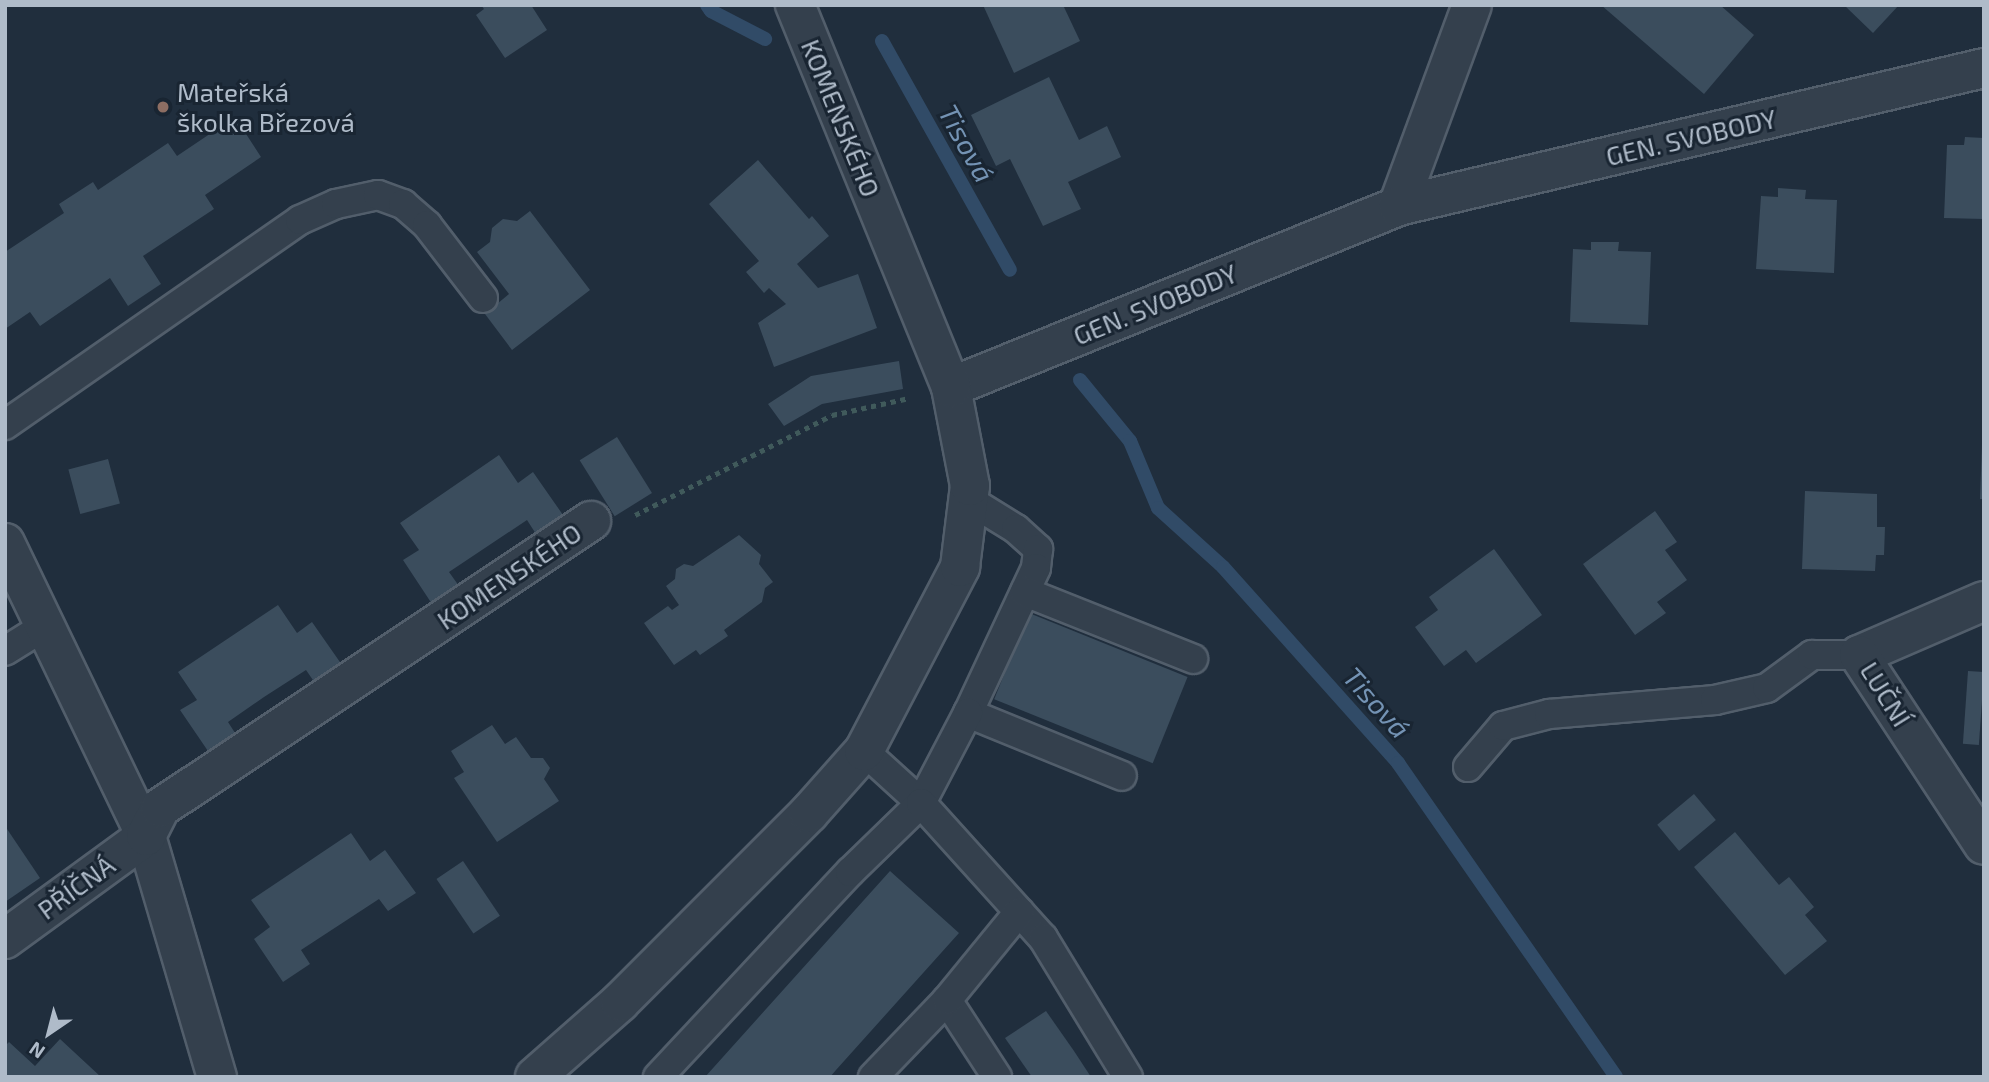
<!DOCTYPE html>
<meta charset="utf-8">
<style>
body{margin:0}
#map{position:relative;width:1989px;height:1082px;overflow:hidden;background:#202e3d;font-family:"Exo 2",sans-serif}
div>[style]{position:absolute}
.stream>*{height:14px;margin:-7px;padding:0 7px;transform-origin:7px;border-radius:7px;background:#314b67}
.building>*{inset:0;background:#3b4d5d;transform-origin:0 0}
.path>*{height:4.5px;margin-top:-2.25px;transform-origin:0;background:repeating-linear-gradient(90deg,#405a5b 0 5px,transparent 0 10px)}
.roads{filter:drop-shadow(2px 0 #525e6b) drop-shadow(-2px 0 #525e6b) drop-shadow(0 2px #525e6b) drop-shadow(0 -2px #525e6b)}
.service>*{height:28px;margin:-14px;padding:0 14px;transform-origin:14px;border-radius:14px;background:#34404d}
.minor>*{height:38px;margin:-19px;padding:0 19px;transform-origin:19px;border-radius:19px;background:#34404d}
.tertiary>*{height:38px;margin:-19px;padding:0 19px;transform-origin:19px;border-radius:19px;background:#34404d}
.dots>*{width:19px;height:19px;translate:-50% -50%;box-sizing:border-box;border:4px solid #192532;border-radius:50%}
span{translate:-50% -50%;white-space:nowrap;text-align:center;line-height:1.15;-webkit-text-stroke:6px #192532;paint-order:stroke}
.poi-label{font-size:26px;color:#afbbc9}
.left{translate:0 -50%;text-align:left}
.street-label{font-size:26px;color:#afbbc9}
.water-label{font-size:28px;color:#7493b4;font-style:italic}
.frame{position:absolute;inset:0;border:7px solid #afbbc9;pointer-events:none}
.north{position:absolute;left:14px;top:998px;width:70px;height:70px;-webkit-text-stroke:5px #192532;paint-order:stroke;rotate:215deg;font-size:19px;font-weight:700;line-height:28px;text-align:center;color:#afbbc9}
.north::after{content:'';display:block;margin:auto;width:24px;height:32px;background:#afbbc9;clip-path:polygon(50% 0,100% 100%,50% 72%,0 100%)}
</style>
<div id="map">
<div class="stream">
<i style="left:707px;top:5px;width:7px;rotate:56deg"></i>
<i style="left:711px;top:11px;width:61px;rotate:27.4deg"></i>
<i style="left:882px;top:41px;width:262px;rotate:60.8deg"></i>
<i style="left:1080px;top:380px;width:79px;rotate:50.7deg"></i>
<i style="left:1130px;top:441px;width:73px;rotate:67.3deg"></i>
<i style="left:1158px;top:508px;width:88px;rotate:42.2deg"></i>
<i style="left:1223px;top:567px;width:263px;rotate:48.2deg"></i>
<i style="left:1398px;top:763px;width:382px;rotate:55.2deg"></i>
</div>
<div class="building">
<i style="clip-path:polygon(481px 5px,531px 5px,547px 30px,505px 58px,476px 15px,484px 9px)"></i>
<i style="clip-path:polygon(983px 5px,1063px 5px,1080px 41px,1014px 73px)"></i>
<i style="clip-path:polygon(1601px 5px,1720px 5px,1754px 35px,1704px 94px)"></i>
<i style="clip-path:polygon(1844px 5px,1899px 5px,1873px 33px)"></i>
<i style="clip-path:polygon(1049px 77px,1079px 140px,1107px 126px,1121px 157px,1068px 182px,1081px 209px,1043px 226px,1010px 159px,996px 166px,971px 115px)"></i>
<i style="clip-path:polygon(235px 117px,261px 157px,205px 195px,214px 209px,143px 256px,161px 284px,128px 306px,110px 278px,40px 326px,30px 312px,5px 329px,5px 252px,64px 213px,59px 204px,93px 182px,98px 190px,168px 143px,177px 156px)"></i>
<i style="clip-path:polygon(1965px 137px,1984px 138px,1984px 219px,1944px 218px,1947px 145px,1964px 145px)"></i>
<i style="clip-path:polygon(758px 160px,809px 219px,812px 216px,829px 236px,797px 264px,818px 288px,858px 274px,877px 328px,774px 367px,758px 323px,786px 304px,769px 288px,764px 293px,746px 272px,759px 261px,709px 204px)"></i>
<i style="clip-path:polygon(1778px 188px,1806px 190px,1805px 199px,1837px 200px,1834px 273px,1756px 269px,1761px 196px,1778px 197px)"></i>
<i style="clip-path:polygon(530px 211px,590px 290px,512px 350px,485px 314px,509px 294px,477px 252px,490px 242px,492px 228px,503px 219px,517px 221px)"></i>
<i style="clip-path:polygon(1591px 242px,1619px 242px,1618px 251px,1651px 252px,1648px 325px,1570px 322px,1573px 249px,1591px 250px)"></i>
<i style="clip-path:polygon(899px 361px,903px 389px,822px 404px,784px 426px,768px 404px,811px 376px)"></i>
<i style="left:617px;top:437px;width:66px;height:44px;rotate:58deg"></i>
<i style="clip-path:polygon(1982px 445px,1984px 445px,1984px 499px,1980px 499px)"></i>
<i style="clip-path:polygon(499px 455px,518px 483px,533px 472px,563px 515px,536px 534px,527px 520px,449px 572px,459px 586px,432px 604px,403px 560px,419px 550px,400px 523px)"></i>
<i style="left:108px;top:459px;width:46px;height:41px;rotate:75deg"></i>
<i style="clip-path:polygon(1805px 491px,1877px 494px,1877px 527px,1885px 527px,1884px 555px,1876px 555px,1875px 571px,1802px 569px)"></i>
<i style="clip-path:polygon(1655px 511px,1677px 542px,1665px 550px,1687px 580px,1657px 602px,1666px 613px,1635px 635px,1583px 564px)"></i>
<i style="clip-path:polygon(739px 535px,761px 555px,759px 564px,773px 582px,765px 588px,762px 602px,724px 630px,728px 636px,700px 655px,696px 650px,674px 665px,644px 623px,668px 606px,672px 610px,679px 605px,666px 586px,675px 579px,676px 569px,684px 564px,693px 566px)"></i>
<i style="clip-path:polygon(1494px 549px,1542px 615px,1476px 663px,1466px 650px,1444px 666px,1415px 627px,1438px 610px,1429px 597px)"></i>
<i style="clip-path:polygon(278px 605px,297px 633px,312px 622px,342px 665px,315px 683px,306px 670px,264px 697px,228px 722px,237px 736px,210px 754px,180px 710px,197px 700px,178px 672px)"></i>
<i style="left:1029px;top:613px;width:171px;height:93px;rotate:22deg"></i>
<i style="left:1968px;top:671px;width:16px;height:73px;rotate:4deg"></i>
<i style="clip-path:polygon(492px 725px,505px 744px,516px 737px,531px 758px,543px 758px,550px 768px,544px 779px,559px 801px,497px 842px,454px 778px,464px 772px,451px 751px)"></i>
<i style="left:1694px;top:794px;width:34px;height:48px;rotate:50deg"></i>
<i style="clip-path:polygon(5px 826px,40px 878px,5px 902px)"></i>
<i style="clip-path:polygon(1735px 832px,1779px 885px,1789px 877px,1814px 907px,1805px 915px,1827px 941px,1785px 975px,1694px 867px)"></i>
<i style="clip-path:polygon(351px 833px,370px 861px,385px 850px,416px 893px,388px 911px,379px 899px,301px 950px,310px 964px,283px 982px,254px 939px,270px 927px,251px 900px)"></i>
<i style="left:463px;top:861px;width:66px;height:32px;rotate:56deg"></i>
<i style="clip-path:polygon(890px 871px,959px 933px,836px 1070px,830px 1077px,705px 1077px)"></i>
<i style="clip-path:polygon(1046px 1011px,1074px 1051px,1091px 1077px,1032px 1077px,1005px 1038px)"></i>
<i style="clip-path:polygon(60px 1039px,101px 1077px,5px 1077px,5px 1046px,9px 1042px,35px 1066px)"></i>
</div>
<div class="path">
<i style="left:635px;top:515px;width:221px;rotate:-26.9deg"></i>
<i style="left:832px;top:415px;width:79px;rotate:-12.4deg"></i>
</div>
<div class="roads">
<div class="service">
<i style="left:5px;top:425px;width:359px;rotate:-34.8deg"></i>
<i style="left:300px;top:220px;width:39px;rotate:-24deg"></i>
<i style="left:336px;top:204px;width:43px;rotate:-12.1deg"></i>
<i style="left:378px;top:195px;width:27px;rotate:20deg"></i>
<i style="left:403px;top:204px;width:32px;rotate:41deg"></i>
<i style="left:427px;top:225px;width:92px;rotate:52.5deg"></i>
<i style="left:969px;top:500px;width:55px;rotate:31.7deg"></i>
<i style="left:1016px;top:529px;width:30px;rotate:42deg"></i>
<i style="left:1038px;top:549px;width:19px;rotate:96deg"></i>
<i style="left:1036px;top:568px;width:160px;rotate:115.1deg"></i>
<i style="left:968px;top:713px;width:166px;rotate:22.2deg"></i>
<i style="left:1025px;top:592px;width:181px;rotate:21.7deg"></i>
<i style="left:5px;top:651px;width:47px;rotate:-32deg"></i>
<i style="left:864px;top:751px;width:77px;rotate:42.4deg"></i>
<i style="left:921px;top:803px;width:102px;rotate:-62.4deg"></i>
<i style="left:1468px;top:767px;width:54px;rotate:-49.5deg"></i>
<i style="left:1503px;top:726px;width:48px;rotate:-14.6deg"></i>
<i style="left:1549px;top:714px;width:167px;rotate:-4.8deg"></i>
<i style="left:1715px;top:700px;width:53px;rotate:-13deg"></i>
<i style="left:1767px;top:688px;width:56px;rotate:-36.3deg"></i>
<i style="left:1812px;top:655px;width:47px"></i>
<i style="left:947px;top:1000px;width:92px;rotate:57deg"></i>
<i style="left:658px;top:1077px;width:281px;rotate:-46.9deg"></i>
<i style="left:850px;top:872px;width:99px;rotate:-44.2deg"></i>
<i style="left:921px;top:803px;width:182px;rotate:47.9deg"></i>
<i style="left:1043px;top:938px;width:163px;rotate:58.6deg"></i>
<i style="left:873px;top:1077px;width:107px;rotate:-46.1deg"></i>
<i style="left:947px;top:1000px;width:114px;rotate:-50.7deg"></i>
</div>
<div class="minor">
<i style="left:1398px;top:206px;width:214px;rotate:-69.8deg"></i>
<i style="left:951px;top:387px;width:482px;rotate:-22deg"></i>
<i style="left:1398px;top:206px;width:602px;rotate:-13.25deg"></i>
<i style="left:5px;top:543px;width:325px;rotate:64.3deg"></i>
<i style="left:146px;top:836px;width:251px;rotate:73.6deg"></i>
<i style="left:1984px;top:601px;width:136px;rotate:156.6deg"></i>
<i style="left:1859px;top:655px;width:227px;rotate:56.7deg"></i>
<i style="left:5px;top:939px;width:175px;rotate:-36.1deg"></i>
<i style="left:146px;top:836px;width:31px;rotate:-63deg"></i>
<i style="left:160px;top:808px;width:518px;rotate:-33.66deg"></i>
</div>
<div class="tertiary">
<i style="left:535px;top:1077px;width:113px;rotate:-41.4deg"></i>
<i style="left:620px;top:1002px;width:267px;rotate:-45deg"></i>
<i style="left:809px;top:813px;width:83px;rotate:-48.4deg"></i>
<i style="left:864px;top:751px;width:208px;rotate:-62.4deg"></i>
<i style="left:960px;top:567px;width:82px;rotate:-83deg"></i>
<i style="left:970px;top:486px;width:101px;rotate:-100.9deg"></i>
<i style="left:951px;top:387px;width:413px;rotate:-112.2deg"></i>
</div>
</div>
<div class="dots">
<i style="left:163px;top:107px;background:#8d6e63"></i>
</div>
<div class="poi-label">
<span class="left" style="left:177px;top:107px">Mateřská<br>školka Březová</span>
</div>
<div class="street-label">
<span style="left:841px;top:118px;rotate:68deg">KOMENSKÉHO</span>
<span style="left:1691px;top:137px;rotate:-13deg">GEN. SVOBODY</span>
<span style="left:1155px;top:304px;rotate:-22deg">GEN. SVOBODY</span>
<span style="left:509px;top:576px;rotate:-34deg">KOMENSKÉHO</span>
<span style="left:1886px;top:694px;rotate:58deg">LUČNÍ</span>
<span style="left:76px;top:887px;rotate:-36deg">PŘÍČNÁ</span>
</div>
<div class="water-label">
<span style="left:967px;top:143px;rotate:61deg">Tisová</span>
<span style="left:1377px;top:702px;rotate:48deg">Tisová</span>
</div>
<div class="frame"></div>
<div class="north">N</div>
</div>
